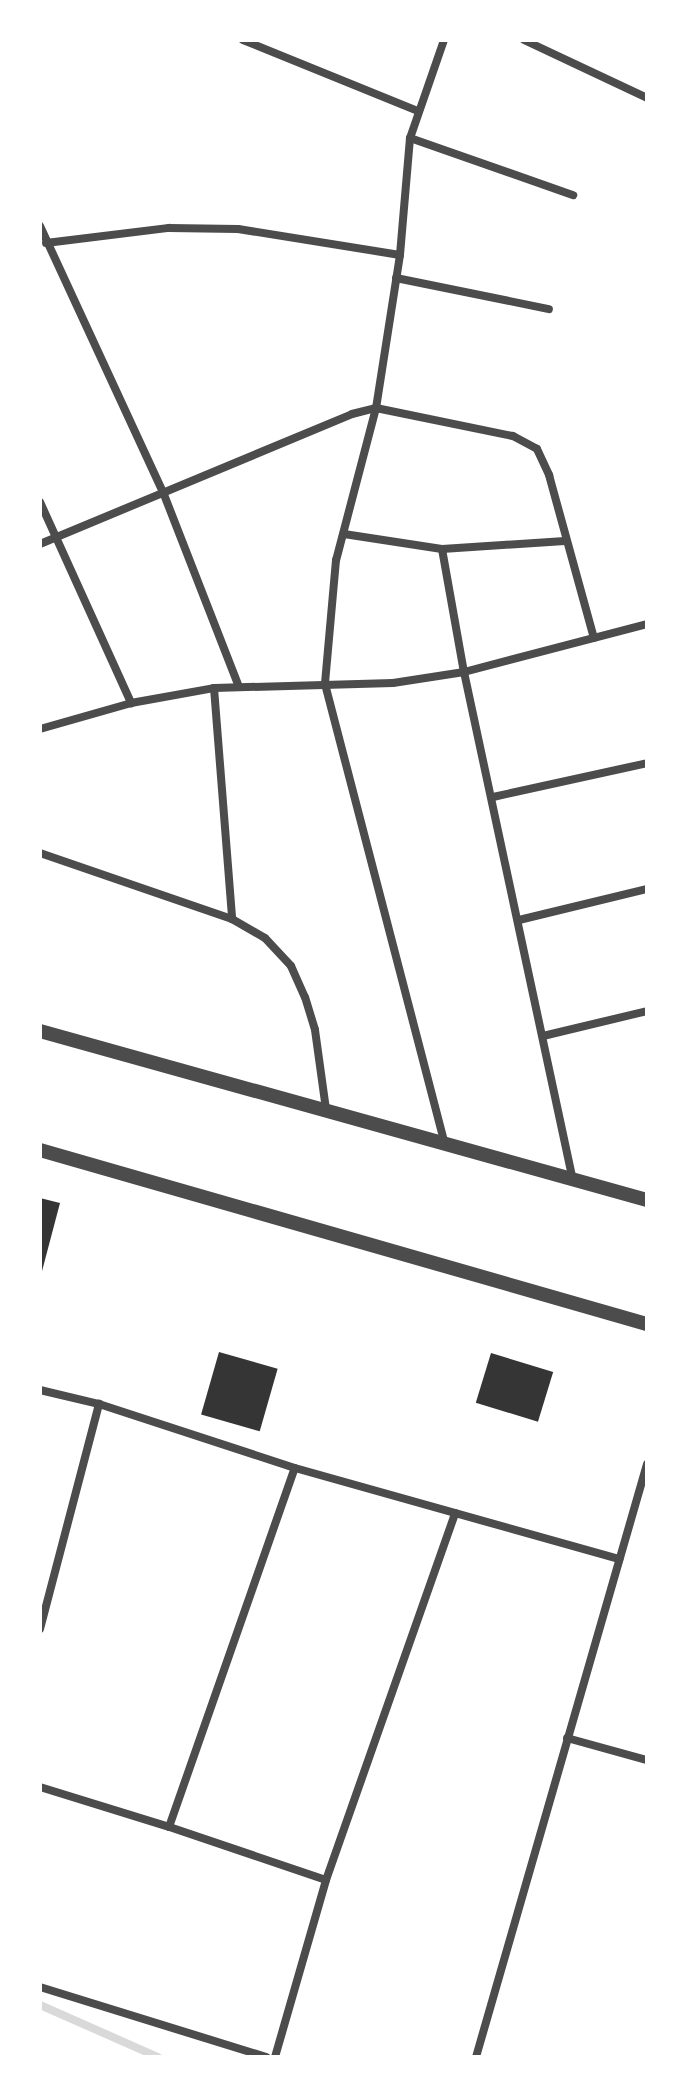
<!DOCTYPE html>
<style>
body{margin:0}
#map{position:relative;width:687px;height:2097px;overflow:hidden;background:#fff;font-family:"PT Sans Narrow",sans-serif}
div>[style]{position:absolute}
.stream>*{height:8px;margin:-4px;padding:0 4px;transform-origin:4px;border-radius:4px;background:#d9d9d9}
.building>*{inset:0;background:#353535;transform-origin:0 0}
.minor>*{height:8px;margin:-4px;padding:0 4px;transform-origin:4px;border-radius:4px;background:#4c4c4c}
.tertiary>*{height:14px;margin:-7px;padding:0 7px;transform-origin:7px;border-radius:7px;background:#4c4c4c}
span{translate:-50% -50%;white-space:nowrap;text-align:center;line-height:1.15;-webkit-text-stroke:8px #fff;paint-order:stroke}
.frame{position:absolute;inset:0;border:42px solid #fff;pointer-events:none}
</style>
<div id="map">
<div class="stream">
<i style="left:40px;top:2005px;width:129px;rotate:23.8deg"></i>
</div>
<div class="building">
<i style="clip-path:polygon(40px 1198px,60px 1203px,41px 1275px,40px 1275px)"></i>
<i style="left:219px;top:1352px;width:61px;height:65px;rotate:16deg"></i>
<i style="left:491px;top:1353px;width:65px;height:52px;rotate:17deg"></i>
</div>
<div class="minor">
<i style="left:243px;top:40px;width:189px;rotate:22.1deg"></i>
<i style="left:444px;top:40px;width:104px;rotate:109.1deg"></i>
<i style="left:410px;top:138px;width:117px;rotate:94.9deg"></i>
<i style="left:400px;top:255px;width:155px;rotate:98.9deg"></i>
<i style="left:376px;top:408px;width:157px;rotate:104.7deg"></i>
<i style="left:336px;top:560px;width:124px;rotate:95.1deg"></i>
<i style="left:325px;top:684px;width:475px;rotate:75.4deg"></i>
<i style="left:524px;top:40px;width:136px;rotate:25.2deg"></i>
<i style="left:410px;top:138px;width:173px;rotate:19.3deg"></i>
<i style="left:40px;top:226px;width:293px;rotate:65.2deg"></i>
<i style="left:163px;top:492px;width:209px;rotate:68.7deg"></i>
<i style="left:46px;top:243px;width:124px;rotate:-7deg"></i>
<i style="left:169px;top:228px;width:69px;rotate:0.8deg"></i>
<i style="left:238px;top:229px;width:164px;rotate:9.1deg"></i>
<i style="left:396px;top:278px;width:156px;rotate:11.5deg"></i>
<i style="left:40px;top:502px;width:221px;rotate:65.6deg"></i>
<i style="left:344px;top:534px;width:99px;rotate:8.7deg"></i>
<i style="left:442px;top:549px;width:123px;rotate:-3.7deg"></i>
<i style="left:40px;top:544px;width:338px;rotate:-22.6deg"></i>
<i style="left:352px;top:414px;width:25px;rotate:-14deg"></i>
<i style="left:376px;top:408px;width:140px;rotate:11.6deg"></i>
<i style="left:513px;top:436px;width:27px;rotate:28deg"></i>
<i style="left:537px;top:449px;width:29px;rotate:65deg"></i>
<i style="left:549px;top:475px;width:169px;rotate:74.6deg"></i>
<i style="left:442px;top:549px;width:125px;rotate:79.9deg"></i>
<i style="left:464px;top:672px;width:521px;rotate:77.91deg"></i>
<i style="left:214px;top:688px;width:232px;rotate:85.5deg"></i>
<i style="left:40px;top:729px;width:95px;rotate:-15.9deg"></i>
<i style="left:131px;top:703px;width:84px;rotate:-10.2deg"></i>
<i style="left:214px;top:688px;width:179px;rotate:-1.6deg"></i>
<i style="left:393px;top:683px;width:72px;rotate:-8.8deg"></i>
<i style="left:464px;top:672px;width:189px;rotate:-14.7deg"></i>
<i style="left:493px;top:797px;width:158px;rotate:-12.4deg"></i>
<i style="left:40px;top:853px;width:203px;rotate:19deg"></i>
<i style="left:232px;top:919px;width:38px;rotate:30deg"></i>
<i style="left:265px;top:938px;width:38px;rotate:47deg"></i>
<i style="left:291px;top:966px;width:34px;rotate:66deg"></i>
<i style="left:305px;top:997px;width:34px;rotate:73deg"></i>
<i style="left:315px;top:1030px;width:80px;rotate:82.1deg"></i>
<i style="left:519px;top:920px;width:132px;rotate:-13.6deg"></i>
<i style="left:543px;top:1036px;width:107px;rotate:-13.5deg"></i>
<i style="left:40px;top:1390px;width:61px;rotate:13.3deg"></i>
<i style="left:99px;top:1404px;width:206px;rotate:18.1deg"></i>
<i style="left:295px;top:1468px;width:337px;rotate:15.7deg"></i>
<i style="left:40px;top:1629px;width:233px;rotate:-75.3deg"></i>
<i style="left:567px;top:1738px;width:83px;rotate:15.4deg"></i>
<i style="left:40px;top:1787px;width:135px;rotate:17.2deg"></i>
<i style="left:326px;top:1880px;width:389px;rotate:-70.6deg"></i>
<i style="left:40px;top:1987px;width:237px;rotate:17.2deg"></i>
<i style="left:275px;top:2057px;width:184px;rotate:-73.9deg"></i>
<i style="left:326px;top:1880px;width:166px;rotate:-161.3deg"></i>
<i style="left:169px;top:1827px;width:380px;rotate:-70.7deg"></i>
<i style="left:476px;top:2057px;width:617px;rotate:-73.91deg"></i>
</div>
<div class="tertiary">
<i style="left:40px;top:1031px;width:630px;rotate:15.56deg"></i>
<i style="left:40px;top:1150px;width:631px;rotate:16deg"></i>
</div>
<div class="frame"></div>
</div>
